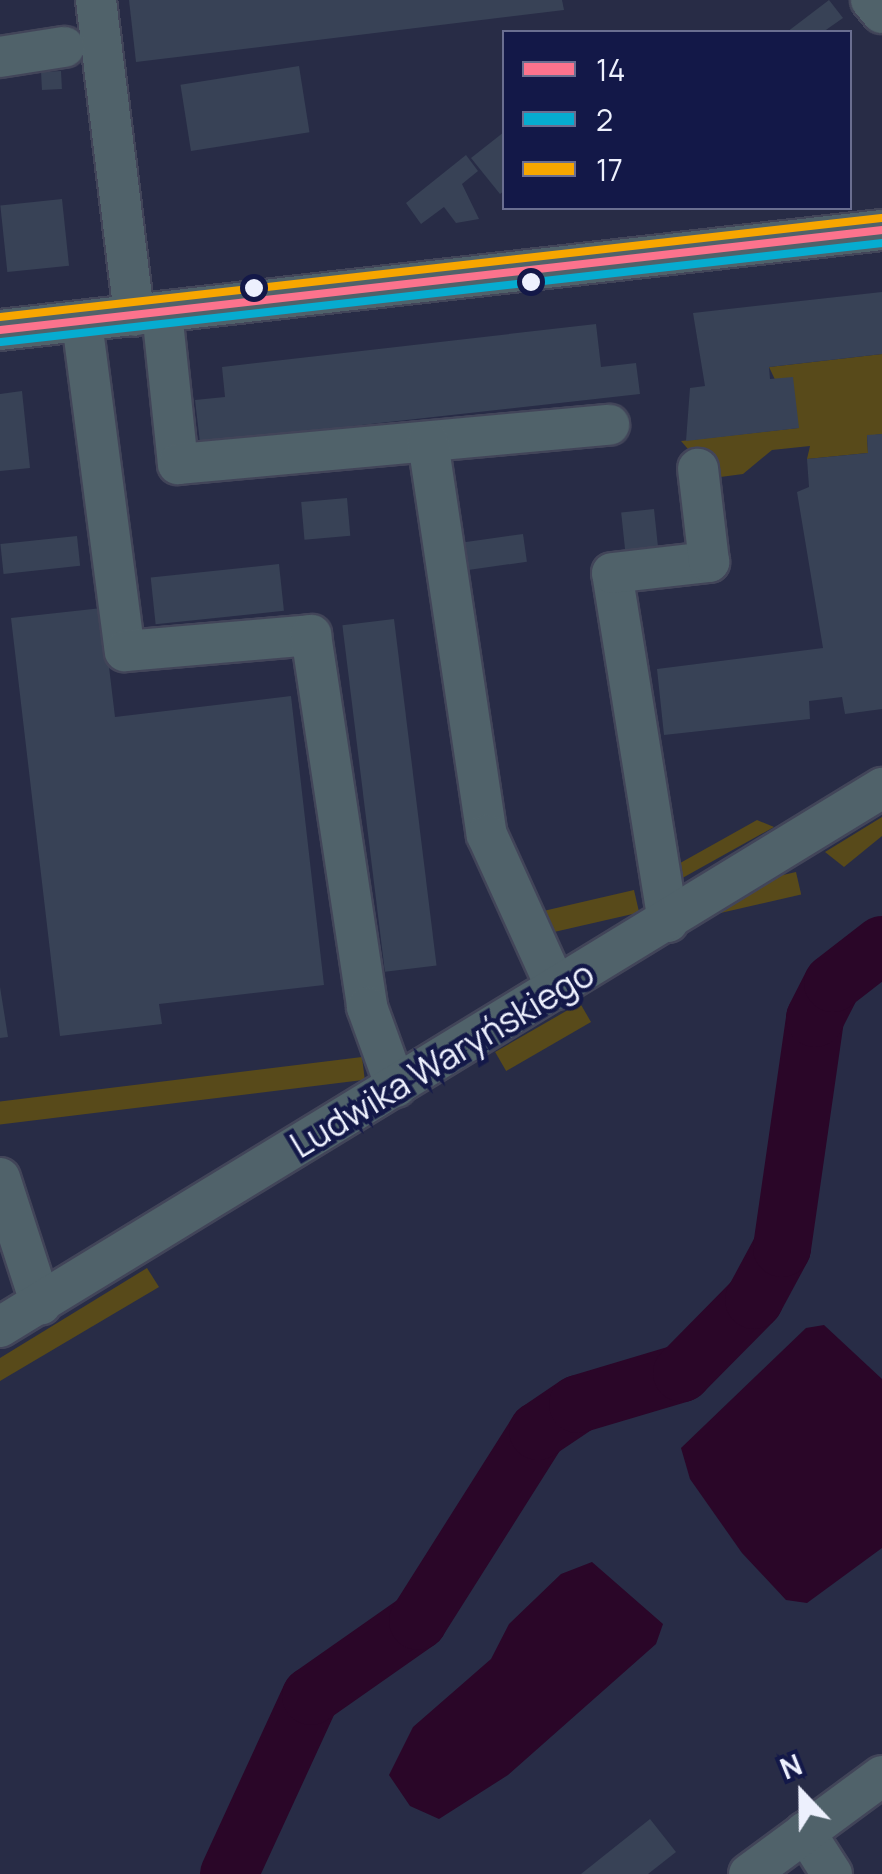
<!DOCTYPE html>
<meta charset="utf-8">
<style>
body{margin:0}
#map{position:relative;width:882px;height:1874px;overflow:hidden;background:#282c46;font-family:Manrope,sans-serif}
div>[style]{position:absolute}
.green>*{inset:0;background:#584a1a;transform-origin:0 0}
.water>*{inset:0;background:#2a0628}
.river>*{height:58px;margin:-29px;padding:0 29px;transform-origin:29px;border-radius:29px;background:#2a0628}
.building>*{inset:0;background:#384256;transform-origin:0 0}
.roads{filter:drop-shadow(2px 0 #424559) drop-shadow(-2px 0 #424559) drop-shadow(0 2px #424559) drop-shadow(0 -2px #424559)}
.minor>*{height:40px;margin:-20px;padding:0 20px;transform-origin:20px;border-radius:20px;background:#50626a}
.bus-1>*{height:8px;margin:-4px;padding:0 4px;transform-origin:4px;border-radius:4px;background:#fc738d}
.bus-2>*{height:8px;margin:-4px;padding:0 4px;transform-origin:4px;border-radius:4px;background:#06acd0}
.bus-3>*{height:8px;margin:-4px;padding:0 4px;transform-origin:4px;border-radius:4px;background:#f7a600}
.dots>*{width:28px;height:28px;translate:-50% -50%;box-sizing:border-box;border:5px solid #131848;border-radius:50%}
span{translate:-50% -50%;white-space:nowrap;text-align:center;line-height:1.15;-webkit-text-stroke:9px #131848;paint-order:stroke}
.street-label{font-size:35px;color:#edf0fd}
.legend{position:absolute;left:502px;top:30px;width:350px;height:180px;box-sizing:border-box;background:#131848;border:2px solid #6a6e90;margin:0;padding:12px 18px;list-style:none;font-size:30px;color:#edf0fd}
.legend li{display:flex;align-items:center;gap:20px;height:50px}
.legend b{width:50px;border:2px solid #6a6e90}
.north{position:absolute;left:752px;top:1744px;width:100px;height:100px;-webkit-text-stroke:8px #131848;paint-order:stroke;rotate:338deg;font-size:28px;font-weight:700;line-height:40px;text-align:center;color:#edf0fd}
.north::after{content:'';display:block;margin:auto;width:35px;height:45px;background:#edf0fd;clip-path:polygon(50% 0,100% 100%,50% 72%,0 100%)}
</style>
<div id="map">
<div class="green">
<i style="clip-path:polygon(882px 354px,882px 434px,867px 436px,868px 453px,807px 459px,810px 446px,772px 450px,743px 474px,713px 478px,681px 441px,798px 428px,769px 367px)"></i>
<i style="clip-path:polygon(882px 817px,882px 836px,844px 867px,825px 852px)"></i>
<i style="clip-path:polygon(757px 820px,774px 827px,677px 881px,673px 867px)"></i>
<i style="left:796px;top:872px;width:23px;height:84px;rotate:77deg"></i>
<i style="left:634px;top:890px;width:23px;height:103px;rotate:77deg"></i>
<i style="left:580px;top:1003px;width:22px;height:98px;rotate:60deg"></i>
<i style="left:362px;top:1057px;width:23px;height:383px;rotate:83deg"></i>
<i style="clip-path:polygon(147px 1268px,159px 1287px,0 1381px,0 1358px)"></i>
</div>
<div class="water">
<i style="clip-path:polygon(824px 1325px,882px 1379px,882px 1548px,807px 1603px,786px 1600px,742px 1553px,690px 1479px,681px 1448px,806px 1328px)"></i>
<i style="clip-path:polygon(592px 1562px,663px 1624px,656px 1644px,508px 1775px,439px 1819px,410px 1806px,389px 1775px,413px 1727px,491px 1659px,509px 1624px,561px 1574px)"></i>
</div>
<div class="river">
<i style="left:229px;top:1874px;width:196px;rotate:-65.3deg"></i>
<i style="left:311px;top:1696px;width:131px;rotate:-35deg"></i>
<i style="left:418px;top:1621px;width:225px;rotate:-57.7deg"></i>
<i style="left:538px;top:1431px;width:48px;rotate:-34deg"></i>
<i style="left:578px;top:1404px;width:109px;rotate:-16.6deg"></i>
<i style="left:682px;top:1373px;width:103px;rotate:-45.4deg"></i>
<i style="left:754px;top:1300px;width:59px;rotate:-61.7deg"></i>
<i style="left:782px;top:1248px;width:232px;rotate:-81.8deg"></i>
<i style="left:815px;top:1018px;width:39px;rotate:-63deg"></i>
<i style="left:833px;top:983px;width:62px;rotate:-37.8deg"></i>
</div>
<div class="building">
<i style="clip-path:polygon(129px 0,562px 0,564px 10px,136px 62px)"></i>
<i style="clip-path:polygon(829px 0,843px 18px,823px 32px,787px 32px)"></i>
<i style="left:299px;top:66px;width:67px;height:120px;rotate:81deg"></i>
<i style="left:61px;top:71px;width:18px;height:20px;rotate:87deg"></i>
<i style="clip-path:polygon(504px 132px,504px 191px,500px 194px,471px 158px)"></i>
<i style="clip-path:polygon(466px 155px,478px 171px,462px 184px,479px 219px,456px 223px,444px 207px,421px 224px,406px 203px)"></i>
<i style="left:62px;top:199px;width:67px;height:62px;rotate:84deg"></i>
<i style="clip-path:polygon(882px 292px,882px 354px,769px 367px,770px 379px,793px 377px,799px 428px,686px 441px,690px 388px,705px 386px,693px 313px)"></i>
<i style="clip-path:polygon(596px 324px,601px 367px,636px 363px,640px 394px,200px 443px,195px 400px,225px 397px,222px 367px)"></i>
<i style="clip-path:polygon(22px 391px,30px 468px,0 471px,0 394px)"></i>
<i style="clip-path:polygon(882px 434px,882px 709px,845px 714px,842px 697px,809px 701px,810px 719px,664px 735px,657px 669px,823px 648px,797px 492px,809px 487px,807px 459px,868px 453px,867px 435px)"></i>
<i style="left:347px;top:498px;width:38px;height:46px;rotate:85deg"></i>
<i style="left:654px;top:509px;width:45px;height:33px;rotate:84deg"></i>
<i style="left:523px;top:534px;width:28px;height:61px;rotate:82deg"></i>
<i style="left:77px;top:536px;width:30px;height:77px;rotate:84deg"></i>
<i style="left:279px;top:564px;width:47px;height:129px;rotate:84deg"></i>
<i style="clip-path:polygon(102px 608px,115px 717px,291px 696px,324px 985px,159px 1004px,162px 1024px,60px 1036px,11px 618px)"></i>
<i style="left:394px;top:619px;width:349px;height:52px;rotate:83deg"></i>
<i style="clip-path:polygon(0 987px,8px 1037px,0 1038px)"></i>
<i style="clip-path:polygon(650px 1819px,676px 1852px,648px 1874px,581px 1874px)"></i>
</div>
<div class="roads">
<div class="minor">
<i style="left:96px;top:0;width:318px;rotate:83.1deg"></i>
<i style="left:871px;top:0;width:17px;rotate:50deg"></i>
<i style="left:0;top:57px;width:65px;rotate:-8.9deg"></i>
<i style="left:162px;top:312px;width:153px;rotate:84deg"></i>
<i style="left:178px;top:464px;width:433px;rotate:-5.2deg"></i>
<i style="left:82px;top:322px;width:332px;rotate:82.6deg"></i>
<i style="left:125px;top:651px;width:187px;rotate:-4.9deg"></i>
<i style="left:311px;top:635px;width:376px;rotate:81.4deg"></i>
<i style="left:367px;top:1007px;width:85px;rotate:70.1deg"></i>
<i style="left:0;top:330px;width:888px;rotate:-6.47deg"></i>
<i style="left:428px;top:442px;width:397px;rotate:81.5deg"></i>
<i style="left:487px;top:835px;width:169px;rotate:65.6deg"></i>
<i style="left:668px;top:922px;width:353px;rotate:-99.1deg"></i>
<i style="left:612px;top:573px;width:98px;rotate:-6.5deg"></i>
<i style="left:709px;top:562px;width:94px;rotate:-96.7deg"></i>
<i style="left:0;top:1178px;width:133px;rotate:72.1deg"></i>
<i style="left:0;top:1327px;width:1034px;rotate:-31.43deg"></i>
<i style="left:805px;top:1832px;width:50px;rotate:57.3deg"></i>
<i style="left:749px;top:1874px;width:165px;rotate:-36.4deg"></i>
</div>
</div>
<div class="bus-1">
<i style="left:0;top:330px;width:888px;rotate:-6.47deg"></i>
</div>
<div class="bus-2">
<i style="left:1px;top:342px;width:887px;rotate:-6.41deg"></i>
</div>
<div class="bus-3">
<i style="left:0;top:317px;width:887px;rotate:-6.41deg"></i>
</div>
<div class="dots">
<i style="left:531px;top:282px;background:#edf0fd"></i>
<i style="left:254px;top:288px;background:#edf0fd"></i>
</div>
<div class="street-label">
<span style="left:442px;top:1059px;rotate:-31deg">Ludwika Waryńskiego</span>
</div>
<ul class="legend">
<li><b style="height:12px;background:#fc738d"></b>14</li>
<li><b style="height:12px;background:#06acd0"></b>2</li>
<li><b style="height:12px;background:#f7a600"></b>17</li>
</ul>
<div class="north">N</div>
</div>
